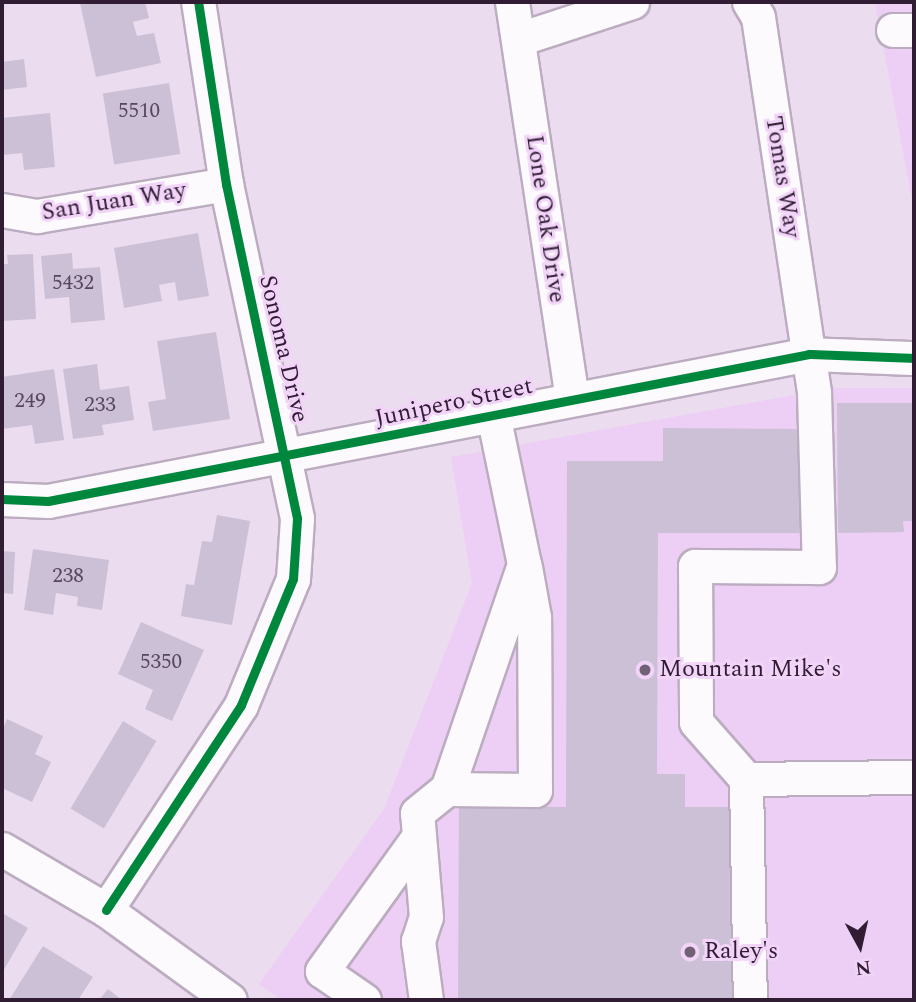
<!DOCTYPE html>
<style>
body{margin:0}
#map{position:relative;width:916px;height:1002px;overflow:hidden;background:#ecdcf0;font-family:Spectral,serif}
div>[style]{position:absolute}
.built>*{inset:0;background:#edcef4}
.building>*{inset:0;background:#ccc0d6;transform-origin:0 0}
.roads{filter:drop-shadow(2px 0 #bcacc0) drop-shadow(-2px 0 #bcacc0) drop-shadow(0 2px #bcacc0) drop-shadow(0 -2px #bcacc0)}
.minor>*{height:33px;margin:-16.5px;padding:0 16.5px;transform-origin:16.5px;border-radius:16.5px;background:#fcfafd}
.cycleway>*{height:9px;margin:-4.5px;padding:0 4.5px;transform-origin:4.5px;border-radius:4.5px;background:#00873e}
.dots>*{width:19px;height:19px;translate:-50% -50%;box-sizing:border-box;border:4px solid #f2d4f8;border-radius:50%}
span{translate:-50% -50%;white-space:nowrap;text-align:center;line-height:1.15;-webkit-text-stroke:6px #f2d4f8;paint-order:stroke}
.number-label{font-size:21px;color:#57465c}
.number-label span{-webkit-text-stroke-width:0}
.street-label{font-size:24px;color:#301d34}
.poi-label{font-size:24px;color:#301d34}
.left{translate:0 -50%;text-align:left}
.frame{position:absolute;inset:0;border:4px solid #301d34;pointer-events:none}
.north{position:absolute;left:825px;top:911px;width:70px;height:70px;-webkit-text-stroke:5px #f2d4f8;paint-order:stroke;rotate:172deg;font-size:19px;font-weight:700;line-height:28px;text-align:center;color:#301d34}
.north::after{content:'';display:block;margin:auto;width:24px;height:32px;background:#301d34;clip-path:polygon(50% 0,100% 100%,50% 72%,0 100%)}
</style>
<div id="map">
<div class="built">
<i style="clip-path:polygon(875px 2px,914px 2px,914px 210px)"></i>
<i style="clip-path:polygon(833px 388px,914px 388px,914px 1000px,281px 1000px,259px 984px,384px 809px,472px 583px,451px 457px)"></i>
</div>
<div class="building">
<i style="clip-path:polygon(145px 2px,149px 18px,133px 22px,137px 36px,154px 33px,161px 63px,96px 77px,80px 3px)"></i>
<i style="clip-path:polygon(24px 59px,27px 87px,2px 90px,2px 62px)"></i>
<i style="left:169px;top:83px;width:72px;height:67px;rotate:81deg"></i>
<i style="clip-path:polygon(50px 113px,55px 167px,24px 170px,22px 153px,2px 155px,2px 118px)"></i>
<i style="clip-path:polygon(198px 233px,209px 296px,178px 301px,175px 282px,159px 285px,162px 301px,124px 308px,114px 248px)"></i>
<i style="clip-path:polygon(72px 253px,73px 269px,100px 267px,105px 320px,71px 323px,69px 297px,45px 299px,41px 256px)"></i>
<i style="clip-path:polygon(33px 254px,36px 319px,2px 321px,2px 264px,8px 264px,7px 255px)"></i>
<i style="clip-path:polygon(216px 332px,230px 419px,153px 431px,148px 402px,166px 399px,157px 341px)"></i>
<i style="clip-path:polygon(97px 364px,100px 390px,129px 386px,134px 420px,102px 425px,104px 435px,73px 439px,63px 369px)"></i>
<i style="clip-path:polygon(54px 369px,64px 440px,35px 444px,32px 425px,2px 429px,2px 377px)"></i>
<i style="clip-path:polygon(837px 403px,914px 403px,914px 521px,903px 521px,904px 532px,838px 533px)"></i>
<i style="clip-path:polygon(663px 428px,800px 429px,799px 533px,658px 533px,657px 774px,685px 774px,685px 807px,733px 807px,732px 1000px,458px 1000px,459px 806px,566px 807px,567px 461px,663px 461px)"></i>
<i style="clip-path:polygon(217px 515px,250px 521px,232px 625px,181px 616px,186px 584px,194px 585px,202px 541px,212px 542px)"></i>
<i style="clip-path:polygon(33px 549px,109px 560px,102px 610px,77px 606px,78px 597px,56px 593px,53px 615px,24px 610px)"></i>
<i style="clip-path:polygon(2px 551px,15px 552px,13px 594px,2px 593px)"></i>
<i style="clip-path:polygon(141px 622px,204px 650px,172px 721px,145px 709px,153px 690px,118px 674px)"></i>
<i style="clip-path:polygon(7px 719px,43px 736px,35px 754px,51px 762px,32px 802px,2px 788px,2px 731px)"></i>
<i style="left:123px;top:721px;width:39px;height:102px;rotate:31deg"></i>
<i style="clip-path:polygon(2px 913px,28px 928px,2px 973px)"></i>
<i style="clip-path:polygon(43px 946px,93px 977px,78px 1000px,9px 1000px)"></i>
<i style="clip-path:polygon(108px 989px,122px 1000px,99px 1000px)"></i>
</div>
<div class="roads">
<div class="minor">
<i style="left:512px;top:2px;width:401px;rotate:81.4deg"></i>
<i style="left:749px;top:2px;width:17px;rotate:59deg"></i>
<i style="left:758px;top:17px;width:380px;rotate:81.5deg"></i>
<i style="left:814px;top:393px;width:174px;rotate:88.4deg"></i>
<i style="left:819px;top:567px;width:124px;rotate:-179.5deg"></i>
<i style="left:695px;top:566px;width:156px;rotate:89.6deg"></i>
<i style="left:696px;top:722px;width:76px;rotate:48.7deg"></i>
<i style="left:746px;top:779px;width:221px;rotate:89deg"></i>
<i style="left:893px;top:30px;width:21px"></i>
<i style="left:519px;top:39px;width:119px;rotate:-18.1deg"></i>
<i style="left:2px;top:210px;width:36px;rotate:10deg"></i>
<i style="left:37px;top:216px;width:192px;rotate:-9.6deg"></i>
<i style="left:2px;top:499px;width:46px;rotate:2.5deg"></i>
<i style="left:48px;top:501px;width:775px;rotate:-10.93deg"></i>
<i style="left:809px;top:354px;width:105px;rotate:2.2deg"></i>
<i style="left:746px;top:779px;width:168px;rotate:-0.7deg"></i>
<i style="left:447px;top:789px;width:88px;rotate:0.7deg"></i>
<i style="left:535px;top:790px;width:173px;rotate:-90.3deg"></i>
<i style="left:534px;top:617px;width:51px;rotate:-100.2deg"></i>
<i style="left:2px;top:849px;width:121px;rotate:30.4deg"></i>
<i style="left:106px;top:910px;width:153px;rotate:36deg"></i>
<i style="left:106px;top:910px;width:245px;rotate:-56.6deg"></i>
<i style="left:241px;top:705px;width:136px;rotate:-67.6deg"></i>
<i style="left:293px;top:579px;width:61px;rotate:-86.2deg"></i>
<i style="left:297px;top:518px;width:341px;rotate:-102deg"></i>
<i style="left:226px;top:184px;width:184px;rotate:-98.7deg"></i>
<i style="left:364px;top:1000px;width:51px;rotate:-145.4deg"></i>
<i style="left:322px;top:971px;width:166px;rotate:-54.3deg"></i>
<i style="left:426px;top:1000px;width:60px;rotate:-97.7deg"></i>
<i style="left:418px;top:941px;width:25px;rotate:-72deg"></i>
<i style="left:426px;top:917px;width:104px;rotate:-94.9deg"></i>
<i style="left:417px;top:813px;width:38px;rotate:-39deg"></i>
<i style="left:447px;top:789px;width:238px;rotate:-71.1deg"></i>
<i style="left:524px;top:564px;width:153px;rotate:-101.7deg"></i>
</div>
</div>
<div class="cycleway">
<i style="left:2px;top:499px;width:46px;rotate:2.5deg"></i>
<i style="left:48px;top:501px;width:775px;rotate:-10.93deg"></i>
<i style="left:809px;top:354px;width:105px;rotate:2.2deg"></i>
<i style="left:106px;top:910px;width:245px;rotate:-56.6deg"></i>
<i style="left:241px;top:705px;width:136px;rotate:-67.6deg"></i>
<i style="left:293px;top:579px;width:61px;rotate:-86.2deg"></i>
<i style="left:297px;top:518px;width:341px;rotate:-102deg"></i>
<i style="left:226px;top:184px;width:184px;rotate:-98.7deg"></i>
</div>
<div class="dots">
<i style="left:645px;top:670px;background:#726076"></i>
<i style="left:690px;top:952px;background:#726076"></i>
</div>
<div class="number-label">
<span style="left:139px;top:111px">5510</span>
<span style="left:73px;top:283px">5432</span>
<span style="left:30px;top:401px">249</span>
<span style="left:100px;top:405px">233</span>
<span style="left:68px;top:576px">238</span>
<span style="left:161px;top:662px">5350</span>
</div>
<div class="street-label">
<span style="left:782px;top:177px;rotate:81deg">Tomas Way</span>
<span style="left:114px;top:202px;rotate:-9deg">San Juan Way</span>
<span style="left:545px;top:219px;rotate:82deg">Lone Oak Drive</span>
<span style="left:283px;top:349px;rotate:77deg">Sonoma Drive</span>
<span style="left:454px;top:403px;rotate:-12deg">Junipero Street</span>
</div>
<div class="poi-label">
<span class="left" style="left:659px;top:670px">Mountain Mike's</span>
<span class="left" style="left:704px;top:952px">Raley's</span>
</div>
<div class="frame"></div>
<div class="north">N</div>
</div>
